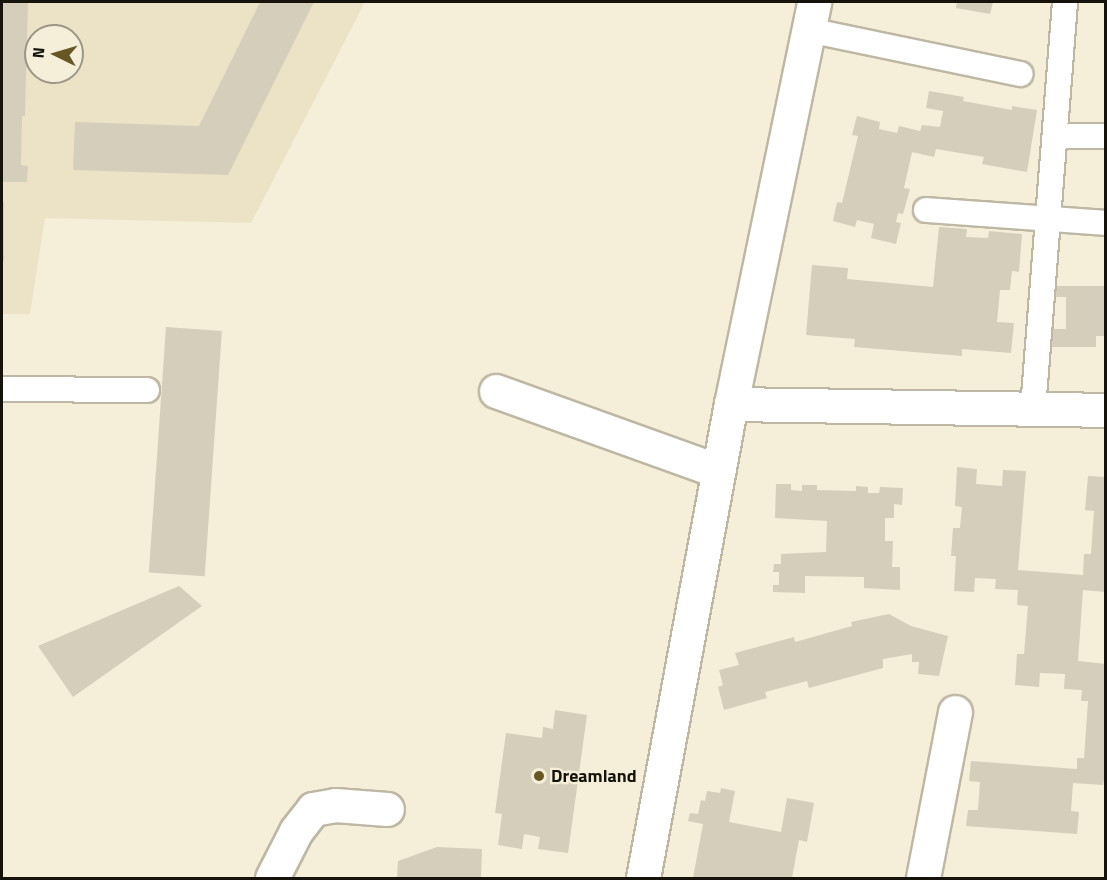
<!DOCTYPE html>
<style>
body{margin:0}
#map{position:relative;width:1107px;height:880px;overflow:hidden;background:#f5eed9;font-family:"Titillium Web",sans-serif}
div>[style]{position:absolute}
.built>*{inset:0;background:#ece3c7}
.building>*{inset:0;background:#d5ceba;transform-origin:0 0}
.roads{filter:drop-shadow(2px 0 #bdb7a3) drop-shadow(-2px 0 #bdb7a3) drop-shadow(0 2px #bdb7a3) drop-shadow(0 -2px #bdb7a3)}
.lane>*{height:24px;margin:-12px;padding:0 12px;transform-origin:12px;border-radius:12px;background:#fff}
.street>*{height:33px;margin:-16.5px;padding:0 16.5px;transform-origin:16.5px;border-radius:16.5px;background:#fff}
.dots>*{width:16px;height:16px;translate:-50% -50%;box-sizing:border-box;border:3px solid #f5eed9;border-radius:50%}
span{translate:-50% -50%;white-space:nowrap;text-align:center;line-height:1.15;-webkit-text-stroke:4.5px #f5eed9;paint-order:stroke}
.poi-label{font-size:18px;color:#15130c;font-weight:700}
.left{translate:0 -50%;text-align:left}
.frame{position:absolute;inset:0;border:3px solid #15130c;pointer-events:none}
.north{position:absolute;left:24px;top:24px;width:60px;height:60px;box-sizing:border-box;background:#f5eed9;border:2px solid #9b9687;border-radius:50%;rotate:275deg;font-size:16px;font-weight:700;line-height:24px;text-align:center;color:#15130c}
.north::after{content:'';display:block;margin:auto;width:21px;height:27px;background:#675725;clip-path:polygon(50% 0,100% 100%,50% 72%,0 100%)}
</style>
<div id="map">
<div class="built">
<i style="clip-path:polygon(evenodd,2px 2px,365px 2px,251px 223px,45px 218px,30px 314px,2px 314px,2px 2px,36px 36px,72px 36px,72px 72px,36px 72px,36px 36px)"></i>
</div>
<div class="building">
<i style="clip-path:polygon(2px 2px,28px 2px,25px 116px,22px 116px,21px 165px,28px 166px,27px 182px,2px 182px)"></i>
<i style="clip-path:polygon(260px 2px,314px 2px,228px 175px,73px 170px,75px 122px,199px 126px)"></i>
<i style="clip-path:polygon(957px 2px,993px 2px,990px 14px,956px 8px)"></i>
<i style="clip-path:polygon(929px 91px,964px 97px,963px 101px,1012px 110px,1012px 106px,1037px 110px,1027px 172px,982px 164px,984px 157px,936px 149px,934px 157px,912px 152px,904px 188px,910px 189px,903px 214px,898px 213px,896px 222px,901px 223px,896px 244px,871px 238px,874px 224px,857px 220px,855px 227px,833px 221px,837px 202px,842px 203px,858px 136px,852px 135px,857px 116px,880px 122px,879px 129px,897px 133px,899px 126px,920px 131px,922px 125px,940px 127px,943px 111px,926px 108px)"></i>
<i style="left:2px;top:202px;width:2px;height:59px"></i>
<i style="clip-path:polygon(939px 227px,967px 229px,966px 237px,988px 238px,989px 231px,1022px 234px,1019px 272px,1012px 271px,1010px 290px,1000px 290px,997px 322px,1014px 323px,1011px 353px,962px 349px,962px 356px,854px 347px,855px 339px,806px 335px,812px 265px,848px 268px,847px 279px,933px 287px)"></i>
<i style="clip-path:polygon(1053px 286px,1106px 286px,1106px 336px,1096px 336px,1096px 347px,1052px 347px,1053px 329px,1066px 329px,1066px 297px,1053px 297px)"></i>
<i style="left:166px;top:327px;width:56px;height:246px;rotate:4deg"></i>
<i style="clip-path:polygon(957px 467px,977px 469px,976px 484px,1002px 486px,1003px 470px,1026px 471px,1018px 570px,1083px 575px,1084px 554px,1091px 554px,1094px 511px,1085px 510px,1088px 476px,1105px 477px,1106px 592px,1083px 590px,1078px 661px,1106px 664px,1106px 770px,1103px 785px,1073px 783px,1071px 811px,1079px 812px,1077px 834px,966px 826px,968px 810px,978px 810px,980px 782px,969px 781px,971px 761px,1077px 769px,1077px 758px,1084px 758px,1088px 701px,1081px 701px,1082px 690px,1064px 689px,1065px 674px,1040px 673px,1039px 687px,1015px 685px,1017px 654px,1024px 654px,1028px 606px,1017px 605px,1018px 590px,995px 589px,996px 579px,975px 578px,974px 592px,954px 591px,956px 556px,951px 556px,953px 528px,960px 528px,962px 507px,955px 506px)"></i>
<i style="clip-path:polygon(776px 484px,791px 484px,791px 490px,802px 491px,802px 485px,817px 485px,817px 490px,856px 491px,856px 486px,868px 487px,868px 493px,879px 493px,880px 487px,903px 488px,902px 505px,894px 504px,894px 518px,885px 518px,885px 541px,893px 541px,892px 567px,900px 567px,900px 590px,864px 588px,864px 577px,805px 576px,805px 593px,773px 592px,773px 585px,779px 585px,779px 572px,773px 572px,774px 564px,781px 564px,781px 554px,826px 552px,827px 521px,775px 518px)"></i>
<i style="clip-path:polygon(179px 586px,202px 606px,73px 697px,38px 646px)"></i>
<i style="clip-path:polygon(889px 614px,911px 626px,948px 636px,939px 676px,918px 674px,919px 662px,912px 662px,912px 654px,883px 659px,883px 668px,809px 688px,807px 681px,765px 692px,767px 698px,724px 710px,718px 687px,723px 685px,719px 670px,739px 665px,735px 653px,794px 637px,795px 642px,852px 626px,851px 622px)"></i>
<i style="clip-path:polygon(555px 710px,587px 715px,568px 853px,538px 849px,540px 837px,524px 834px,522px 849px,498px 845px,502px 814px,495px 813px,506px 733px,542px 738px,543px 727px,553px 729px)"></i>
<i style="clip-path:polygon(721px 788px,735px 791px,729px 822px,781px 832px,787px 798px,814px 803px,807px 842px,799px 840px,792px 878px,693px 878px,703px 824px,688px 821px,690px 813px,698px 814px,701px 800px,705px 801px,707px 791px,720px 793px)"></i>
<i style="clip-path:polygon(437px 847px,482px 849px,481px 878px,397px 878px,398px 861px)"></i>
</div>
<div class="roads">
<div class="lane">
<i style="left:808px;top:30px;width:217px;rotate:11.7deg"></i>
<i style="left:1055px;top:136px;width:51px"></i>
<i style="left:926px;top:210px;width:180px;rotate:4.1deg"></i>
<i style="left:2px;top:389px;width:145px;rotate:0.4deg"></i>
<i style="left:1033px;top:409px;width:408px;rotate:-85.5deg"></i>
</div>
<div class="street">
<i style="left:496px;top:391px;width:236px;rotate:19.8deg"></i>
<i style="left:731px;top:404px;width:375px;rotate:0.9deg"></i>
<i style="left:272px;top:878px;width:53px;rotate:-62.9deg"></i>
<i style="left:296px;top:831px;width:28px;rotate:-52deg"></i>
<i style="left:313px;top:809px;width:22px;rotate:-10deg"></i>
<i style="left:335px;top:805px;width:52px;rotate:4.4deg"></i>
<i style="left:643px;top:878px;width:482px;rotate:-79.5deg"></i>
<i style="left:731px;top:404px;width:410px;rotate:-78.3deg"></i>
<i style="left:923px;top:878px;width:169px;rotate:-79.1deg"></i>
</div>
</div>
<div class="dots">
<i style="left:539px;top:776px;background:#675725"></i>
</div>
<div class="poi-label">
<span class="left" style="left:551px;top:776px">Dreamland</span>
</div>
<div class="frame"></div>
<div class="north">N</div>
</div>
